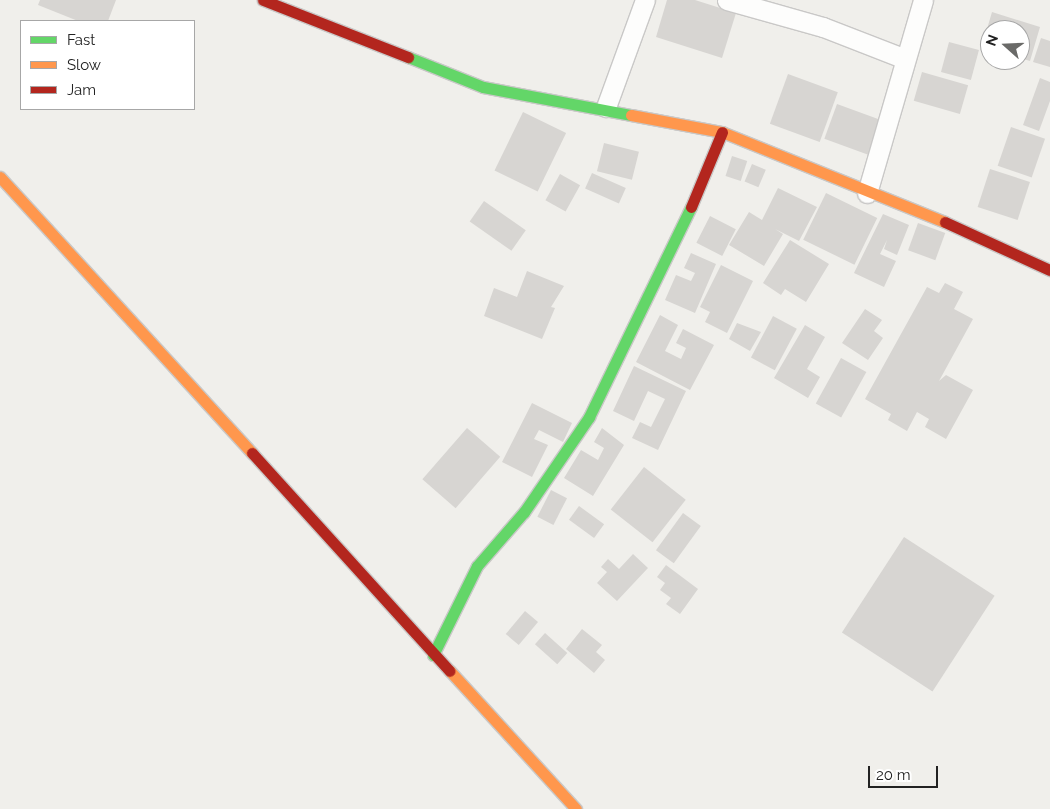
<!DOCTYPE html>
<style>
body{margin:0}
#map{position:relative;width:1050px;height:809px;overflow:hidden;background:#f0efeb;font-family:Raleway,sans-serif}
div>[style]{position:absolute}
.building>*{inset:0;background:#d7d5d2;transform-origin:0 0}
.roads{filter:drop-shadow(1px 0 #c9c8c7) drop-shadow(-1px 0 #c9c8c7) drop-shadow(0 1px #c9c8c7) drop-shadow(0 -1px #c9c8c7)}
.street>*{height:19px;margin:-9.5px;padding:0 9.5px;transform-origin:9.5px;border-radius:9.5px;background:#fdfdfc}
.fast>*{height:11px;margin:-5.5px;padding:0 5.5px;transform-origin:5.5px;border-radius:5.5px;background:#63d668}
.slow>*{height:11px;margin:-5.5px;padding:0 5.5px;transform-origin:5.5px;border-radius:5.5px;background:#ff974d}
.jam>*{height:11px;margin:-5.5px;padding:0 5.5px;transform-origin:5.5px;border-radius:5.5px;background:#b3261e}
span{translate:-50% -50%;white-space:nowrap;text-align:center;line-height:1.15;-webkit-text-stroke:5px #fff;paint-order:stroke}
.legend{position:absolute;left:20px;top:20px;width:175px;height:90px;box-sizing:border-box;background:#fff;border:1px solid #a7a7a7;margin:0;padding:6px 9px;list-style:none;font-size:15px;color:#222}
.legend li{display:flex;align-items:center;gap:10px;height:25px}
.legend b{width:25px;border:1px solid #a7a7a7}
.north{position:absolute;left:980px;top:20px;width:50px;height:50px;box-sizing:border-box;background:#fff;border:1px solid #a7a7a7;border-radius:50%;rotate:290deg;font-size:14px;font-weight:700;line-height:20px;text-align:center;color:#222}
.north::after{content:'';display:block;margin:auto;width:18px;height:22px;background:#6a6a68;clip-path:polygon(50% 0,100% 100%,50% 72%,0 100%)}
.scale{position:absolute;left:868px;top:766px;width:70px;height:22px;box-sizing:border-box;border:2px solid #222;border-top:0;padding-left:6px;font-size:15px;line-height:18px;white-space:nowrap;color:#222;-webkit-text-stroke:4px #fff;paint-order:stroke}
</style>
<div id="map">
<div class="building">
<i style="clip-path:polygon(40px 0,116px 0,108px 21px,78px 21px,38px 5px)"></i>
<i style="clip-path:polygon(667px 0,695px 0,736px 13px,722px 58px,656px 37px)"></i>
<i style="clip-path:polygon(992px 12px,1040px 27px,1030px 61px,1020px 58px,1020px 30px,990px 30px,990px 48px,982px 46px)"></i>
<i style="clip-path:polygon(1041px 38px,1050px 41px,1050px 67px,1033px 62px)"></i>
<i style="left:949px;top:42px;width:31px;height:31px;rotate:15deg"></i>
<i style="left:922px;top:72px;width:48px;height:30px;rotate:16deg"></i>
<i style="left:788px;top:74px;width:53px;height:53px;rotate:20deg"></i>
<i style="clip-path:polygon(1040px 78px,1050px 82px,1050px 101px,1039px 131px,1023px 125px)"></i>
<i style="left:837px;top:104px;width:51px;height:37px;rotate:20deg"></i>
<i style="left:523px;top:112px;width:48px;height:65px;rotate:26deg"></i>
<i style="left:1011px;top:127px;width:36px;height:41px;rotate:19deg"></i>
<i style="left:604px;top:143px;width:36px;height:29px;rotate:14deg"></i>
<i style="left:732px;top:156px;width:16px;height:21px;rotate:18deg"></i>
<i style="left:752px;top:164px;width:15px;height:19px;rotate:23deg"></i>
<i style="left:990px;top:169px;width:42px;height:40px;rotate:18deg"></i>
<i style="left:592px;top:173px;width:37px;height:17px;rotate:24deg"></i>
<i style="left:560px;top:174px;width:23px;height:30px;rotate:29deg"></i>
<i style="clip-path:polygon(778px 188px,817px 207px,799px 241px,775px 229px,783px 234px,764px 266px,729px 245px,749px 212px,762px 220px)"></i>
<i style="left:826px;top:193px;width:57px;height:52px;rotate:26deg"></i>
<i style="left:484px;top:201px;width:51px;height:25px;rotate:35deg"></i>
<i style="clip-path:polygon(883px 214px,909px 225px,897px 255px,884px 249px,887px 240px,880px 254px,896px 261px,884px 287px,854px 273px)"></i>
<i style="left:710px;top:216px;width:29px;height:30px;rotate:27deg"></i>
<i style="left:918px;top:223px;width:29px;height:29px;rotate:20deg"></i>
<i style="clip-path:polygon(790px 240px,829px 264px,806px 302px,785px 289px,781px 295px,763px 283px)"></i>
<i style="clip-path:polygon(691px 253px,716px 264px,695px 313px,665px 300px,676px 275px,691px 281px,695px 273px,684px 268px)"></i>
<i style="clip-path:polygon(721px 265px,753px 281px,727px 333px,705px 322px,710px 312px,700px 307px)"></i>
<i style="clip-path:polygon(527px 271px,564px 286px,551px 307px,555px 308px,542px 339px,484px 316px,494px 288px,517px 297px)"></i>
<i style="clip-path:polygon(945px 283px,963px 292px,954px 309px,973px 319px,939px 381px,946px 375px,973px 390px,946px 439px,925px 427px,929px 419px,917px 412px,907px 431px,888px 420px,891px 414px,865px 399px,927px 287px,939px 293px)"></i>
<i style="clip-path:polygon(865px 309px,882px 320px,874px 331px,883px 338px,868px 360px,842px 343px)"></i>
<i style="clip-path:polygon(660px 315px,678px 325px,665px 351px,681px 359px,686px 348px,676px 343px,683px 329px,714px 345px,690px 390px,636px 362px)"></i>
<i style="left:773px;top:316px;width:27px;height:47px;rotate:28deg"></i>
<i style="clip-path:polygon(737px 323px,761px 332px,750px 351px,729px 339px)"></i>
<i style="clip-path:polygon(805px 325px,825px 337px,807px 369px,820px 377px,808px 398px,774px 378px)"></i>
<i style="left:841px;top:358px;width:29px;height:52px;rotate:29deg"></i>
<i style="clip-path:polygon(634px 366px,686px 391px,658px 450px,632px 438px,640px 422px,651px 427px,665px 399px,648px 391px,634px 421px,613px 411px)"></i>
<i style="clip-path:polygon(532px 403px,572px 423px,563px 442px,539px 430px,534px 439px,548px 445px,532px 477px,502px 462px)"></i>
<i style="left:467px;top:428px;width:44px;height:68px;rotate:41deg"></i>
<i style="clip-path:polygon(602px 428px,624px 445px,593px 496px,564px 478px,581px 450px,598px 460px,604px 448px,594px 442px)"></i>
<i style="left:644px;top:467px;width:53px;height:54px;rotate:38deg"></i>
<i style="left:551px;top:490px;width:18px;height:30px;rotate:27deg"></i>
<i style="left:579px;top:506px;width:31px;height:17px;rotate:36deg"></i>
<i style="left:683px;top:513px;width:22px;height:46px;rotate:36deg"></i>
<i style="left:904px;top:537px;width:108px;height:114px;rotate:33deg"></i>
<i style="clip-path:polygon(633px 554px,648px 568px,617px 601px,597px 583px,607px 572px,601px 567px,608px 559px,619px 569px)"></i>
<i style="clip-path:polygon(666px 565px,698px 589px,680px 614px,666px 604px,671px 598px,660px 590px,665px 583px,657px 577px)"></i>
<i style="left:525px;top:611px;width:17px;height:30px;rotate:40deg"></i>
<i style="clip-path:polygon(582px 629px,602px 645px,596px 652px,605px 660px,594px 673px,566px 649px)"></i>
<i style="left:545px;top:633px;width:30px;height:15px;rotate:42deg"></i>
</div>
<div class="roads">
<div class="street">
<i style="left:727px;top:0;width:100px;rotate:15.7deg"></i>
<i style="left:823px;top:27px;width:86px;rotate:21.2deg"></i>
<i style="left:606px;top:107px;width:114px;rotate:-70deg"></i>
<i style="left:867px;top:193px;width:201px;rotate:-73.8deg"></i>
</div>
<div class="fast">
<i style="left:408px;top:57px;width:81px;rotate:21.8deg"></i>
<i style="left:483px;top:87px;width:151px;rotate:10.7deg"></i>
<i style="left:433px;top:655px;width:99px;rotate:-63.7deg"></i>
<i style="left:477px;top:566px;width:72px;rotate:-49deg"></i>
<i style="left:524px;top:512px;width:115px;rotate:-55.6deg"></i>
<i style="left:589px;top:417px;width:233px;rotate:-64.1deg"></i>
</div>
<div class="slow">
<i style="left:631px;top:115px;width:93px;rotate:10.6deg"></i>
<i style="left:722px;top:132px;width:240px;rotate:22deg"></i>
<i style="left:0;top:177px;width:374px;rotate:47.6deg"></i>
<i style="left:450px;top:671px;width:187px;rotate:47.6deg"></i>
</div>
<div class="jam">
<i style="left:263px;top:0;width:156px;rotate:21.5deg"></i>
<i style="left:691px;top:207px;width:81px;rotate:-67.5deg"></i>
<i style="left:945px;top:222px;width:115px;rotate:24.6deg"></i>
<i style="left:252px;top:453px;width:294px;rotate:47.8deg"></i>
</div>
</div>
<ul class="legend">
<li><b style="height:6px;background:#63d668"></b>Fast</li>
<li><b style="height:6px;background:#ff974d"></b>Slow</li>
<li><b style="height:6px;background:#b3261e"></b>Jam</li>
</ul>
<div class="north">N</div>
<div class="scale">20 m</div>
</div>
